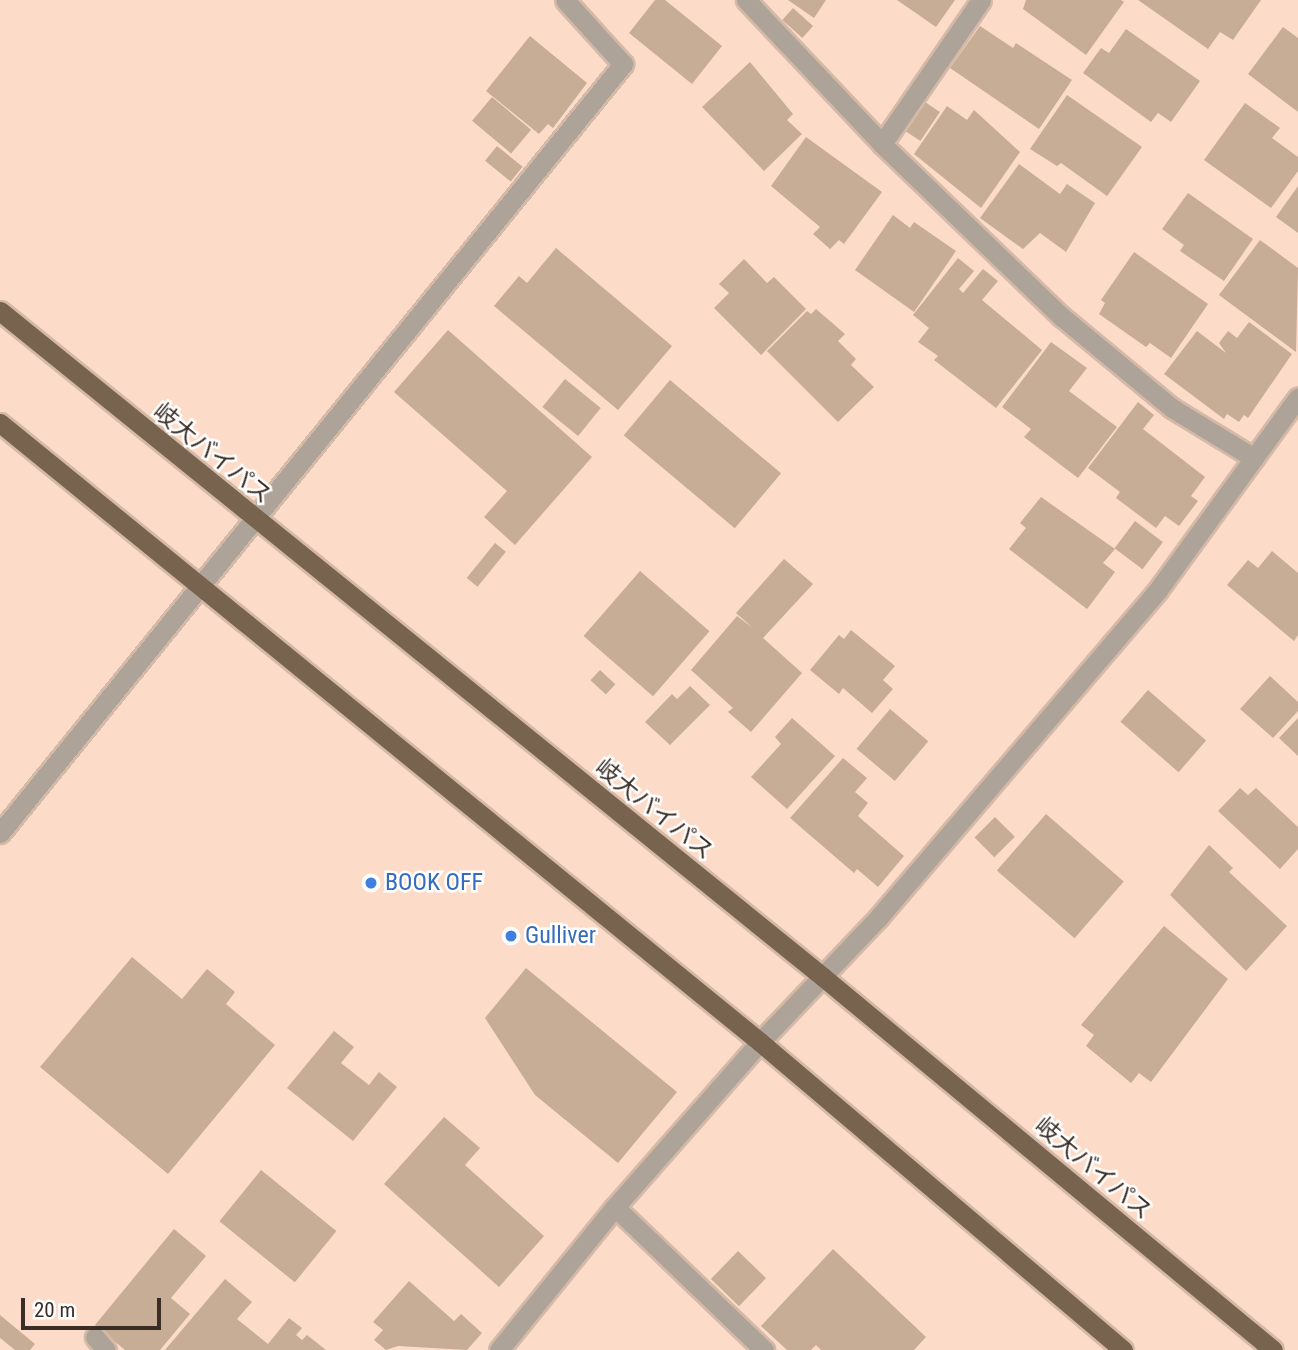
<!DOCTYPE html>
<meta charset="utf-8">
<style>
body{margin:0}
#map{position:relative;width:1298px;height:1350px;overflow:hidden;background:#fcdcc8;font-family:"Roboto Condensed","Noto Sans JP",sans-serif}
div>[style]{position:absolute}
.building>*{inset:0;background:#c7ad95;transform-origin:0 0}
.roads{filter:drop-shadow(2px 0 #d5b9a7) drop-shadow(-2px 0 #d5b9a7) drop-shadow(0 2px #d5b9a7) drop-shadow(0 -2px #d5b9a7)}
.minor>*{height:19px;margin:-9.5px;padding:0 9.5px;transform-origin:9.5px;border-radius:9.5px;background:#aea398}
.trunk>*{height:19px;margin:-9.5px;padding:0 9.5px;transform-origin:9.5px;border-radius:9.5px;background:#78644e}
.dots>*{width:19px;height:19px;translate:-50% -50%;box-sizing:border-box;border:4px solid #fff;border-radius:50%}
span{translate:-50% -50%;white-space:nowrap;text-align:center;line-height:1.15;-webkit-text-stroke:5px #fff;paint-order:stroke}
.street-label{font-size:24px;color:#392d25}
.shop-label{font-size:24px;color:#366cbe}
.left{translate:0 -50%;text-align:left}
.scale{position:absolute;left:21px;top:1298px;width:140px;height:32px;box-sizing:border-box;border:4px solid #392d25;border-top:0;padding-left:9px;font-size:21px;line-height:24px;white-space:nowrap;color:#392d25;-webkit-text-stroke:5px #fff;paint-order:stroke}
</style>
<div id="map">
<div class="building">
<i style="clip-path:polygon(655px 0,665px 0,722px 46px,692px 84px,629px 33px)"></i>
<i style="clip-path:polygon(788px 0,826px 0,814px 18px)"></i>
<i style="clip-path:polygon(897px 0,955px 0,936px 27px)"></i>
<i style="clip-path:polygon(1026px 0,1121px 0,1124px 2px,1086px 55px,1023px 9px)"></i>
<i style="clip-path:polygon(1138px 0,1261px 0,1233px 40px,1220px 32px,1208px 49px)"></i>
<i style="left:793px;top:8px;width:27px;height:16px;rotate:42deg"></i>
<i style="clip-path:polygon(980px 26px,1013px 48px,1016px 43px,1072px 80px,1039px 129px,950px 68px)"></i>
<i style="clip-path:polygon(1283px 27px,1298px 38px,1298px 112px,1248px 74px)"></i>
<i style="clip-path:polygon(1126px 29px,1200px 81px,1171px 122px,1158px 113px,1151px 122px,1083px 73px,1101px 48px,1109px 53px)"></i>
<i style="clip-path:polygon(530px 36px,587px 83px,553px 128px,548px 124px,539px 134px,486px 91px)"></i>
<i style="clip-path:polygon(750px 62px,793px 114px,787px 120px,802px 134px,764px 171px,702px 107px)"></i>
<i style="clip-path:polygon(1067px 95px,1142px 147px,1107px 196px,1061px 163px,1057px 166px,1030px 149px)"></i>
<i style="left:492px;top:97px;width:51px;height:31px;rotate:40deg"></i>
<i style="left:925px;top:102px;width:18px;height:35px;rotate:34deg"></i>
<i style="clip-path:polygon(1245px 103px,1280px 128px,1272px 138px,1298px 157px,1298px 171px,1271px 208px,1204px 160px)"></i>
<i style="clip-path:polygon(947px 106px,967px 120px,974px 110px,1020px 152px,981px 208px,914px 154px)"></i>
<i style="clip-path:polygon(806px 137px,882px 192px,844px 244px,839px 240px,830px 249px,813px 234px,820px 227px,771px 186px)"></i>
<i style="left:497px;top:146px;width:33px;height:19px;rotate:39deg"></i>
<i style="clip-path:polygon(1019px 164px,1060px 194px,1067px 184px,1095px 203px,1066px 252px,1040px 233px,1023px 249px,980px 218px)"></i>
<i style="clip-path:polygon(1298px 186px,1298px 233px,1276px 217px)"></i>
<i style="clip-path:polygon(1188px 193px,1253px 239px,1224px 281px,1180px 251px,1184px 245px,1162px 229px)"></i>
<i style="clip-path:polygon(893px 215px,910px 228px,914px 222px,956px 251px,914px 312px,855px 270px)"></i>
<i style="clip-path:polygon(1260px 240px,1298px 268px,1296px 352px,1219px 295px)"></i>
<i style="clip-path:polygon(556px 248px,672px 346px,618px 410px,494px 306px,519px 276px,527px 283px)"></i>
<i style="clip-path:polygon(1134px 252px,1208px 304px,1171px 358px,1150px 343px,1146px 347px,1099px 314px,1105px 303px,1101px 300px)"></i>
<i style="clip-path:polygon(958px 258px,974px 271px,959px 289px,963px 293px,983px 269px,998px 281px,982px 300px,1042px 350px,996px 408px,934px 360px,938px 356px,918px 342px,929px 328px,913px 315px)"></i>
<i style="clip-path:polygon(744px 259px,767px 283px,774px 277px,806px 309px,761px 355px,714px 308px,729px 293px,719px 284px)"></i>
<i style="clip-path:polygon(816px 309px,845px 334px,838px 341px,856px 359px,851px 365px,874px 387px,838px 422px,767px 351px,807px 311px,811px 314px)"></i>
<i style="clip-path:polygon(1249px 322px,1292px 354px,1248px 418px,1244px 415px,1239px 422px,1227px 414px,1224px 419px,1164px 374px,1197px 331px,1226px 353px,1219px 343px,1228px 331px,1237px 338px)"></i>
<i style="clip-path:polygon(448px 330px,592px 457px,515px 545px,484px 517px,507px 491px,394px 392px)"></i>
<i style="clip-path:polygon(1051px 342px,1087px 368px,1069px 391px,1117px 427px,1078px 478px,1024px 437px,1031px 429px,1002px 407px)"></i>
<i style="left:565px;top:379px;width:46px;height:36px;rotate:39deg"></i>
<i style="left:670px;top:380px;width:145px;height:72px;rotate:40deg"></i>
<i style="clip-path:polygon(1138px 402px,1154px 415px,1143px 429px,1205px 477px,1191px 496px,1198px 501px,1179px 526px,1165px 516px,1156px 528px,1116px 498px,1120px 492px,1088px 468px)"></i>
<i style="clip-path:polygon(1041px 497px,1115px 549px,1103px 563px,1115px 572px,1087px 609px,1009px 549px,1026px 528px,1020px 523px)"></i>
<i style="left:1135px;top:521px;width:35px;height:34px;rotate:37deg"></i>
<i style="left:495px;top:543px;width:14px;height:45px;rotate:39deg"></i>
<i style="clip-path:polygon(1272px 551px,1298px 573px,1298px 635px,1294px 641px,1227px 585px,1248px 560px,1258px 568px)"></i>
<i style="clip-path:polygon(784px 559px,813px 584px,763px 638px,802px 673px,751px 732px,728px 712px,733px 708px,691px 670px,737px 616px,753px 628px,736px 613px)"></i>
<i style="left:640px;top:571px;width:92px;height:86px;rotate:41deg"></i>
<i style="clip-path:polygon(851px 630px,895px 666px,883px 680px,893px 689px,872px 713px,843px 688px,839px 694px,810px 670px,839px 635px,844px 639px)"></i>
<i style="left:600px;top:670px;width:21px;height:14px;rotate:43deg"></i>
<i style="clip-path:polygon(1270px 676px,1298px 702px,1298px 711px,1273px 738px,1240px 709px)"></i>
<i style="clip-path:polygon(690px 686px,710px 705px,670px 745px,645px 722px,672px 694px,677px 699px)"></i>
<i style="left:1148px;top:690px;width:77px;height:42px;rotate:41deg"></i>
<i style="left:890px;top:709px;width:50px;height:52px;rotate:40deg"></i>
<i style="clip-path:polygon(792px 718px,835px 756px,787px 809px,751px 777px,781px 744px,775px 737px)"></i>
<i style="clip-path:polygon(1298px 718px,1298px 756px,1279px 738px)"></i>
<i style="clip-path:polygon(843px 758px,867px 778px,855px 792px,868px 803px,858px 816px,904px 856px,878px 887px,857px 869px,854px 873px,790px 818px)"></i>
<i style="clip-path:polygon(1240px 788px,1248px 795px,1256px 788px,1298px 827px,1298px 849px,1280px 869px,1218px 811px)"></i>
<i style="left:1046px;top:814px;width:103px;height:75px;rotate:41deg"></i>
<i style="left:995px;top:817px;width:28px;height:29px;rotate:45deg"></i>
<i style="clip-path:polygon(1209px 845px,1233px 868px,1229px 872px,1287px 926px,1246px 971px,1170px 895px)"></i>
<i style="clip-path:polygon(1164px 926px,1228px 979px,1151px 1082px,1139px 1073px,1131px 1083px,1086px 1046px,1094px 1035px,1081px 1025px)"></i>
<i style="clip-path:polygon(132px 957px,182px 999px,207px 969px,235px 992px,226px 1004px,275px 1045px,168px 1174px,40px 1067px)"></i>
<i style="clip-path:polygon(526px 968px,677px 1092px,618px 1163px,535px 1095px,485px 1018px)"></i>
<i style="clip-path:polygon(334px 1031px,354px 1047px,341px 1063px,369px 1085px,379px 1072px,397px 1087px,353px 1141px,287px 1088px)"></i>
<i style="clip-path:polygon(444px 1117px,480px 1148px,465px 1165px,544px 1236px,499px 1287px,384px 1184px)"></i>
<i style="left:261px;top:1170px;width:97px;height:66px;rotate:39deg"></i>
<i style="clip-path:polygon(174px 1229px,206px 1256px,171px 1298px,190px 1314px,160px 1350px,125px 1350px,95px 1325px)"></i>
<i style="clip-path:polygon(833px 1249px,926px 1337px,914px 1350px,821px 1350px,816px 1345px,811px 1350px,787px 1350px,761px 1326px)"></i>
<i style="left:738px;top:1251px;width:39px;height:39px;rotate:44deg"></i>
<i style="clip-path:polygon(225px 1279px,252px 1302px,237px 1319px,268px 1344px,289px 1318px,302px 1328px,296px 1335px,302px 1340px,307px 1335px,326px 1350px,165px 1350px)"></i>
<i style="clip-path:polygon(409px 1281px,454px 1321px,461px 1314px,482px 1333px,467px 1350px,398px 1346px,386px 1350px,374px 1340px,383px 1330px,373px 1322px)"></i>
<i style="clip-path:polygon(0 1315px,35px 1344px,30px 1350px,15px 1350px,0 1338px)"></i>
</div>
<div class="roads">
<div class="minor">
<i style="left:746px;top:0;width:198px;rotate:46.6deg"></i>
<i style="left:882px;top:144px;width:250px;rotate:43.9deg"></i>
<i style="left:1062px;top:317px;width:143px;rotate:39.6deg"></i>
<i style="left:1172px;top:408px;width:96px;rotate:31.4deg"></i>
<i style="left:882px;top:144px;width:175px;rotate:-55.5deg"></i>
<i style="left:0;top:833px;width:990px;rotate:-50.99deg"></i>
<i style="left:623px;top:64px;width:86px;rotate:-132.2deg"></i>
<i style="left:615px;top:1207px;width:207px;rotate:43.8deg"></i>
<i style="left:95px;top:1337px;width:17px;rotate:50deg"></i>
<i style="left:499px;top:1350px;width:184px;rotate:-51deg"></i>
<i style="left:615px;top:1207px;width:220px;rotate:-48.7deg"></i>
<i style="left:760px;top:1042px;width:171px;rotate:-46.4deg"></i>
<i style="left:878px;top:918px;width:431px;rotate:-49.5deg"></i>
<i style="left:1158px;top:590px;width:238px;rotate:-54deg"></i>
</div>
<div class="trunk">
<i style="left:0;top:311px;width:1059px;rotate:38.98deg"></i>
<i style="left:823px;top:977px;width:584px;rotate:39.65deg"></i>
<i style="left:0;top:423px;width:980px;rotate:39.16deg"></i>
<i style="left:760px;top:1042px;width:476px;rotate:40.3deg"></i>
</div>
</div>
<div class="dots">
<i style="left:371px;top:883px;background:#3f7fe0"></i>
<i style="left:511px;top:936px;background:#3f7fe0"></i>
</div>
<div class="street-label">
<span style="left:212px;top:454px;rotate:39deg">岐大バイパス</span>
<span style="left:654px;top:810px;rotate:39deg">岐大バイパス</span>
<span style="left:1093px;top:1169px;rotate:40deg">岐大バイパス</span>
</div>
<div class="shop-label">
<span class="left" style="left:385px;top:883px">BOOK OFF</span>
<span class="left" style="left:525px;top:936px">Gulliver</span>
</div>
<div class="scale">20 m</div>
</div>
